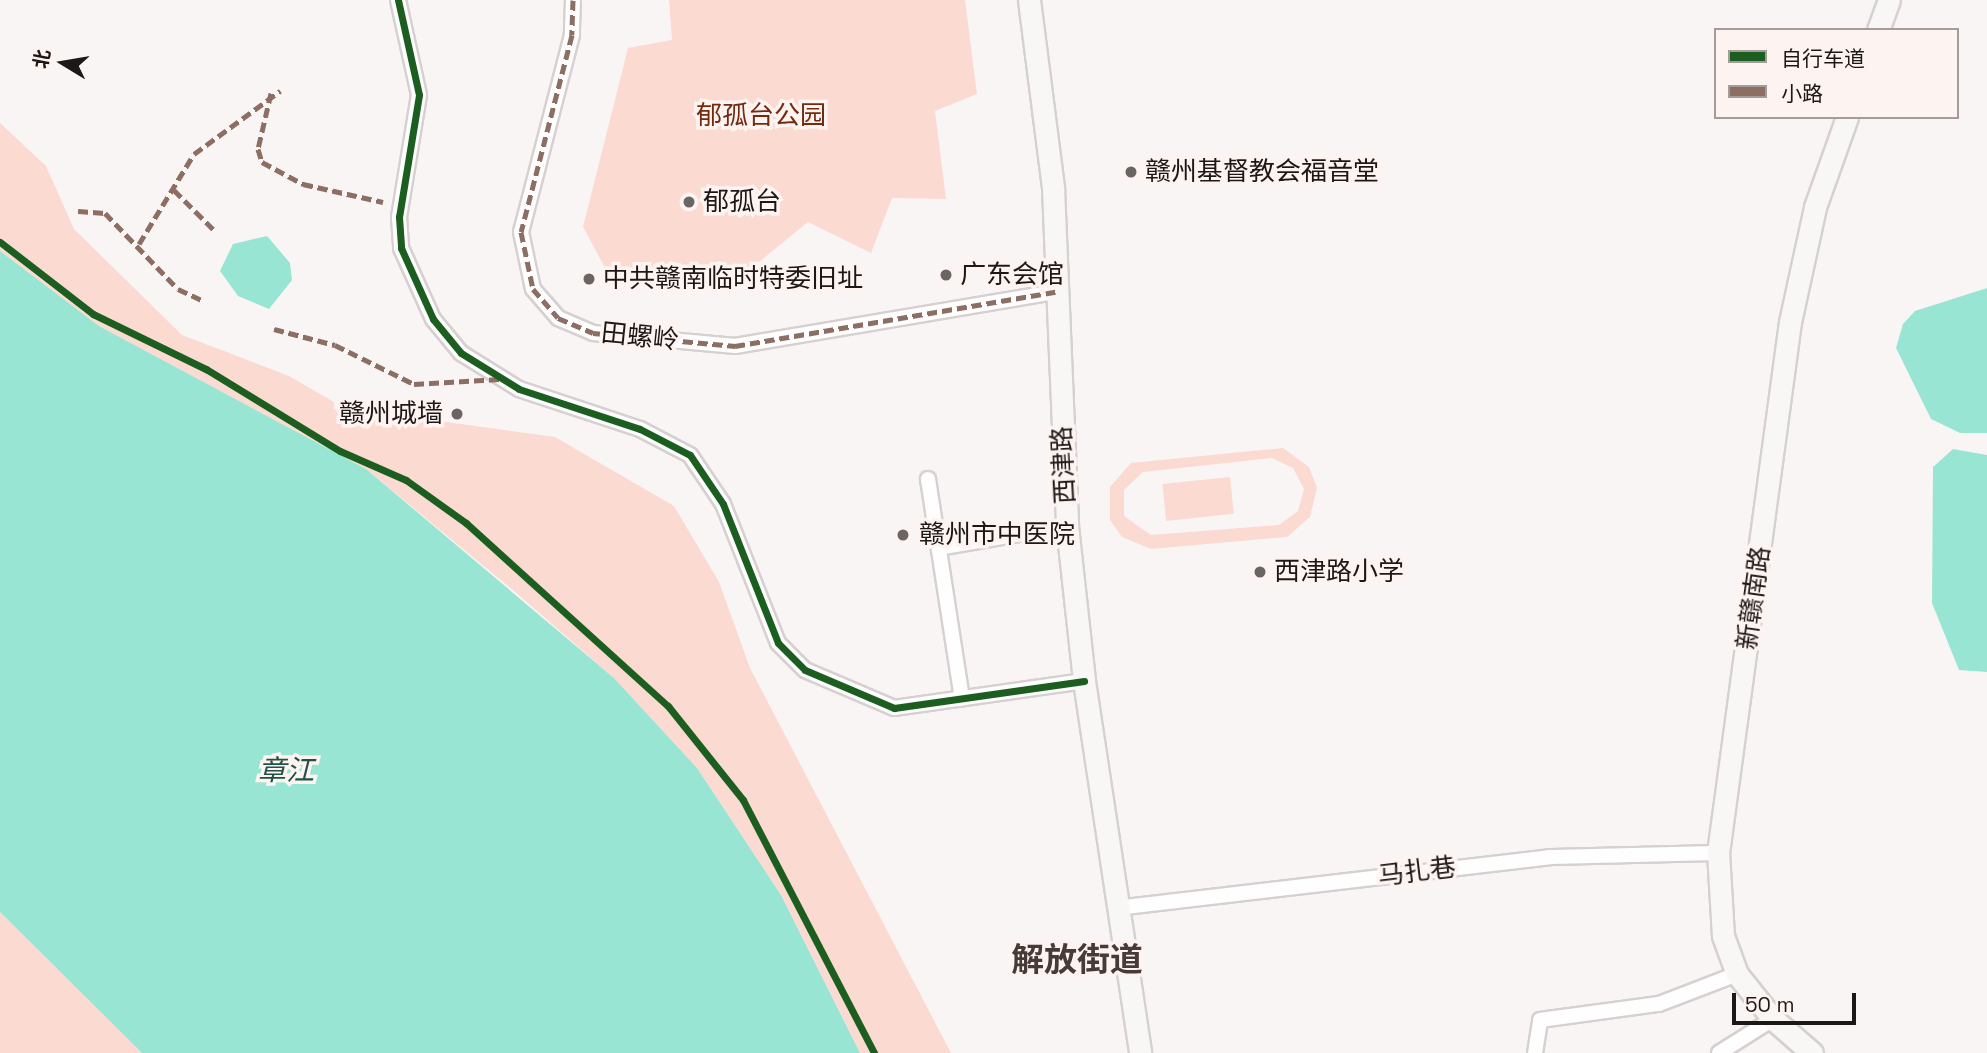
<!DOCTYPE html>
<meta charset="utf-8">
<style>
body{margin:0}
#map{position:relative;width:1987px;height:1053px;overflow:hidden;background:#faf5f5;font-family:"Space Grotesk","Noto Sans SC",sans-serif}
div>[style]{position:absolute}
.green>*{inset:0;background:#fbdad1;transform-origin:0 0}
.water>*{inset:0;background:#99e5d3}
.roads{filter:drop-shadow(2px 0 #d6d1d0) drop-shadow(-2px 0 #d6d1d0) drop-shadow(0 2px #d6d1d0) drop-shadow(0 -2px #d6d1d0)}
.street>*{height:14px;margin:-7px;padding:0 7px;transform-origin:7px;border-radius:7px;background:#fefefe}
.secondary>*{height:21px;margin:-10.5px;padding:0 10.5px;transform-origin:10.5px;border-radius:10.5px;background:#f9f7f6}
.quiet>*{height:5px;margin-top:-2.5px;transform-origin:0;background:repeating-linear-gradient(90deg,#8d6e63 0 10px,transparent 0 15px)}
.cycleway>*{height:7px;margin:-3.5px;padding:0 3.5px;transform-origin:3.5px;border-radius:3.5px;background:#1b5e20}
.dots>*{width:19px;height:19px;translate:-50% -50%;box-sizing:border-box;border:4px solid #fdf4f2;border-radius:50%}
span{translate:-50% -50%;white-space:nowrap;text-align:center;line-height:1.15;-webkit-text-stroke:7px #fdf4f2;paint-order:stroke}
.park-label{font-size:26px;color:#742a0f}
.poi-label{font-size:26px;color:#1c1816}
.left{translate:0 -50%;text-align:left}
.right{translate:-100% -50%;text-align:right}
.street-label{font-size:26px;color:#1c1816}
.water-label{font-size:28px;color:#215147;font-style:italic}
.district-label{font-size:33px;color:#473b38;font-weight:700}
.legend{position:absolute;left:1714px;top:28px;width:245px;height:91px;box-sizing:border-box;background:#fdf4f2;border:2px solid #a39c9a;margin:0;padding:9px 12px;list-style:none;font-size:21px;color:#1c1816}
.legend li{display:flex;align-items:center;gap:14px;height:35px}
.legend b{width:35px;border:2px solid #a39c9a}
.north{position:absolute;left:28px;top:28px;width:70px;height:70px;-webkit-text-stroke:5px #fdf4f2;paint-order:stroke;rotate:281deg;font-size:19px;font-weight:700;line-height:28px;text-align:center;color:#1c1816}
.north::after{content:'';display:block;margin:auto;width:24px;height:32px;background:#1c1816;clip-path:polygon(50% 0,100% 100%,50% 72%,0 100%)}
.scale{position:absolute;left:1732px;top:993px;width:124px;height:32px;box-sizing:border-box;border:4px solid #1c1816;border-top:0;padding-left:9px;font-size:21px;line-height:24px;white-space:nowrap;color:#1c1816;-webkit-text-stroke:5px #fdf4f2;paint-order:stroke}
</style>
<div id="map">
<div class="green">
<i style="clip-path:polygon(669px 0,965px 0,977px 94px,935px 111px,946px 199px,892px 198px,871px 253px,808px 222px,748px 271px,710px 289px,609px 275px,583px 227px,628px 48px,672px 40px)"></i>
<i style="clip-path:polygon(0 123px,46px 166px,74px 229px,182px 335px,289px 376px,334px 402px,334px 409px,380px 420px,382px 413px,555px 437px,674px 506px,719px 582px,750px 668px,951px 1053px,860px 1053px,781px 895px,697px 768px,614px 678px,514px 591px,366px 469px,99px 326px,0 251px)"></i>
<i style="clip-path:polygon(evenodd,1283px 448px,1309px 467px,1317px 488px,1310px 517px,1287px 537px,1151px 549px,1122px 537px,1110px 520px,1110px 487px,1131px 463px,1283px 448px,1272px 458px,1293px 468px,1304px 489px,1298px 511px,1279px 525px,1151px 535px,1124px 516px,1124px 490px,1143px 472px,1272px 458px)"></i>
<i style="left:1230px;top:477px;width:37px;height:68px;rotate:84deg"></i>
<i style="clip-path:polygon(0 912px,142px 1053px,0 1053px)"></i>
</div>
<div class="water">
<i style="clip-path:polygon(267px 236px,290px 263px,292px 280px,269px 309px,238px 296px,220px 271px,233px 244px)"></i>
<i style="clip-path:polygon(0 251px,99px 326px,366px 469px,614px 678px,697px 768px,781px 895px,860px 1053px,142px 1053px,0 912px)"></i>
<i style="clip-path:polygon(1987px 288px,1987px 433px,1960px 433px,1931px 419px,1896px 348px,1903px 324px,1915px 311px)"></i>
<i style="clip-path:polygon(1953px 449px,1987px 455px,1987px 672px,1959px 670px,1932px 603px,1933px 467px)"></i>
</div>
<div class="roads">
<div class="street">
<i style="left:398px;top:0;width:97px;rotate:77.5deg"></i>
<i style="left:419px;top:95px;width:124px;rotate:99.3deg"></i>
<i style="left:399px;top:217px;width:31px;rotate:86deg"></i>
<i style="left:401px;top:248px;width:78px;rotate:65.7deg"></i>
<i style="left:433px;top:319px;width:44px;rotate:50.5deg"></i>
<i style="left:461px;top:353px;width:68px;rotate:31.8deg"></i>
<i style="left:519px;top:389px;width:127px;rotate:18.3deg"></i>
<i style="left:640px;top:429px;width:56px;rotate:27.5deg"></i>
<i style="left:690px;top:455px;width:59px;rotate:56deg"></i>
<i style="left:723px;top:504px;width:149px;rotate:68.4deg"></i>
<i style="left:778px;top:643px;width:38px;rotate:45deg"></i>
<i style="left:805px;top:670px;width:97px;rotate:23.1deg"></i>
<i style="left:894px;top:708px;width:192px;rotate:-8.1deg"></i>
<i style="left:573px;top:0;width:35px;rotate:92deg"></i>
<i style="left:572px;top:35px;width:203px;rotate:104.5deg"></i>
<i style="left:521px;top:232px;width:58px;rotate:78.1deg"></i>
<i style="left:533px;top:289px;width:38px;rotate:49deg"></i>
<i style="left:558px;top:318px;width:38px;rotate:23deg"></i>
<i style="left:593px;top:333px;width:143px;rotate:5.2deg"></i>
<i style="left:735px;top:346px;width:325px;rotate:-9.6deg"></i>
<i style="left:928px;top:479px;width:222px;rotate:81.2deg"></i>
<i style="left:939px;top:548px;width:130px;rotate:-9.8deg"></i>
<i style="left:1117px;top:908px;width:435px;rotate:-6.7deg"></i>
<i style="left:1549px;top:857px;width:169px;rotate:-1.4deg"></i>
<i style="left:1535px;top:1053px;width:33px;rotate:-81deg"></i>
<i style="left:1540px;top:1020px;width:120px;rotate:-7.7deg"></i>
<i style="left:1659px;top:1004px;width:84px;rotate:-21deg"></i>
<i style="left:1719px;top:1053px;width:64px;rotate:-32.2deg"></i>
</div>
<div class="secondary">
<i style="left:1029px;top:0;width:190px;rotate:82.7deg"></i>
<i style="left:1053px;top:188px;width:338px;rotate:87.6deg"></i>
<i style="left:1067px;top:526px;width:156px;rotate:83.7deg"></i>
<i style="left:1084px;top:681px;width:376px;rotate:81.4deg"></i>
<i style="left:1878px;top:30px;width:32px;rotate:-70deg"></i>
<i style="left:1812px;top:1053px;width:52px;rotate:-138.9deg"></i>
<i style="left:1773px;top:1019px;width:58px;rotate:-128.7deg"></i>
<i style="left:1737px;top:974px;width:40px;rotate:-110.2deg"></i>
<i style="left:1723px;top:936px;width:83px;rotate:-93.4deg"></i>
<i style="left:1718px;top:853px;width:536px;rotate:-82.28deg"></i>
<i style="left:1790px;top:322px;width:118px;rotate:-77.7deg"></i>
<i style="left:1815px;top:207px;width:96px;rotate:-70.4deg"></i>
</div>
</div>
<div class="quiet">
<i style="left:573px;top:0;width:35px;rotate:92deg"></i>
<i style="left:572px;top:35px;width:203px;rotate:104.5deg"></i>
<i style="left:521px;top:232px;width:58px;rotate:78.1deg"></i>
<i style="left:533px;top:289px;width:38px;rotate:49deg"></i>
<i style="left:558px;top:318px;width:38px;rotate:23deg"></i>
<i style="left:593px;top:333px;width:143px;rotate:5.2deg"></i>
<i style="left:735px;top:346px;width:325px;rotate:-9.6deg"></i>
<i style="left:271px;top:93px;width:57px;rotate:103.1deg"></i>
<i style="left:258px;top:149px;width:14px;rotate:73deg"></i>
<i style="left:262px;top:162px;width:47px;rotate:28.2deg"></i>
<i style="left:303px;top:184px;width:82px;rotate:12.7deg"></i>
<i style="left:174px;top:190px;width:58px;rotate:45deg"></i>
<i style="left:78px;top:211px;width:27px;rotate:4deg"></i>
<i style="left:105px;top:213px;width:105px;rotate:46.2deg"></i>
<i style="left:178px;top:289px;width:29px;rotate:25deg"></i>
<i style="left:139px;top:244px;width:105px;rotate:-58.6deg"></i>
<i style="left:194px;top:154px;width:107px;rotate:-36.2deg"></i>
<i style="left:274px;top:329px;width:63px;rotate:14.7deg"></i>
<i style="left:335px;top:345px;width:88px;rotate:26.3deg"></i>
<i style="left:414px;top:384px;width:86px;rotate:-3.3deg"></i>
</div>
<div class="cycleway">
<i style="left:398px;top:0;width:97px;rotate:77.5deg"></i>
<i style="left:419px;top:95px;width:124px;rotate:99.3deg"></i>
<i style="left:399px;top:217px;width:31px;rotate:86deg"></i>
<i style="left:401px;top:248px;width:78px;rotate:65.7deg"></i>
<i style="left:433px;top:319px;width:44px;rotate:50.5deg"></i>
<i style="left:461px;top:353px;width:68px;rotate:31.8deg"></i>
<i style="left:519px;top:389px;width:127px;rotate:18.3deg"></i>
<i style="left:640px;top:429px;width:56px;rotate:27.5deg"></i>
<i style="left:690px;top:455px;width:59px;rotate:56deg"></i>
<i style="left:723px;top:504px;width:149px;rotate:68.4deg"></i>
<i style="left:778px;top:643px;width:38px;rotate:45deg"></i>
<i style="left:805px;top:670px;width:97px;rotate:23.1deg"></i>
<i style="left:894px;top:708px;width:192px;rotate:-8.1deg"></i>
<i style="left:0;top:242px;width:118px;rotate:37.7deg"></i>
<i style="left:93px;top:314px;width:126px;rotate:26deg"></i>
<i style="left:206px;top:369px;width:157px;rotate:31.5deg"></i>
<i style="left:340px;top:451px;width:72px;rotate:23.7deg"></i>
<i style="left:406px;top:480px;width:74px;rotate:35.6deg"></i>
<i style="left:466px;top:523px;width:273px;rotate:42.2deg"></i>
<i style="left:668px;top:706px;width:120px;rotate:51.4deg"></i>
<i style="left:743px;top:800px;width:285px;rotate:62.6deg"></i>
</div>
<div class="dots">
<i style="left:1131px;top:172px;background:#6a6564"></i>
<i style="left:689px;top:202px;background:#6a6564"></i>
<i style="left:946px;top:275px;background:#6a6564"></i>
<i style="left:589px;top:279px;background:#6a6564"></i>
<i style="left:457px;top:414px;background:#6a6564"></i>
<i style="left:903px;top:535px;background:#6a6564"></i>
<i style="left:1260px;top:572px;background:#6a6564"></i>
</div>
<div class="park-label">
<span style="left:761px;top:116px">郁孤台公园</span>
</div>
<div class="poi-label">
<span class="left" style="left:1145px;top:172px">赣州基督教会福音堂</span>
<span class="left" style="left:703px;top:202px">郁孤台</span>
<span class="left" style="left:960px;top:275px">广东会馆</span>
<span class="left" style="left:603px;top:279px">中共赣南临时特委旧址</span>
<span class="right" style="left:443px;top:414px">赣州城墙</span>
<span class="left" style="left:919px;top:535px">赣州市中医院</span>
<span class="left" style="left:1274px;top:572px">西津路小学</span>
</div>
<div class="street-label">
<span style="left:640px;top:337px;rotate:6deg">田螺岭</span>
<span style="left:1064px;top:465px;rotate:-93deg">西津路</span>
<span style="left:1754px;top:598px;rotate:-82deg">新赣南路</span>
<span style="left:1417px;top:872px;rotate:-7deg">马扎巷</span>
</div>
<div class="water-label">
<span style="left:286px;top:770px">章江</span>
</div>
<div class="district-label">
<span style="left:1077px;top:961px">解放街道</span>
</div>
<ul class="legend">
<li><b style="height:9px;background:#1b5e20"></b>自行车道</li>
<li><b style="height:9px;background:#8d6e63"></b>小路</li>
</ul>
<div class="north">北</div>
<div class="scale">50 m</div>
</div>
